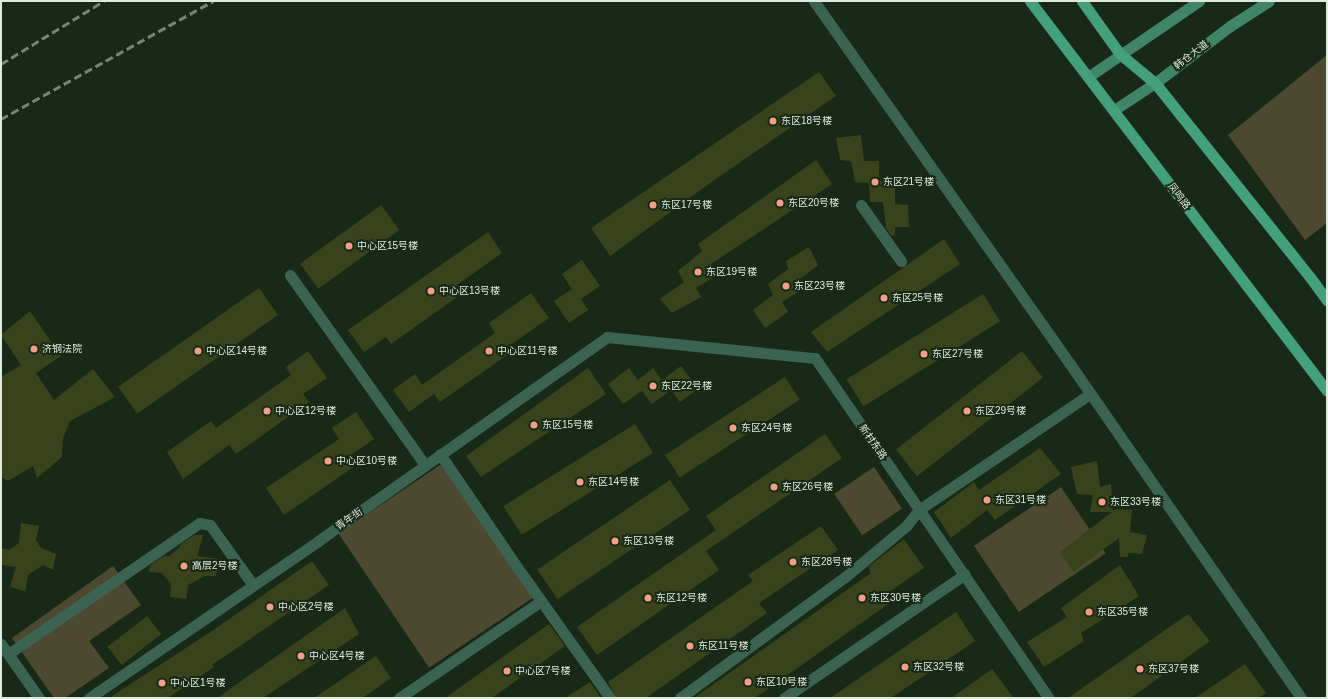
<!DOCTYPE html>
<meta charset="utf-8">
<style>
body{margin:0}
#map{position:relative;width:1328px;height:699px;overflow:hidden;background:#182a17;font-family:Arial,"Noto Sans SC",sans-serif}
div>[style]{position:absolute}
.green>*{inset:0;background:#4c4930;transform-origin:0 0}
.building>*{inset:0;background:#38431b;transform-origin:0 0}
.minor>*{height:11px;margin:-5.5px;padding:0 5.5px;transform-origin:5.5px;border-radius:5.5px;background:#3a6351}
.tertiary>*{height:11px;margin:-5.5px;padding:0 5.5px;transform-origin:5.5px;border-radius:5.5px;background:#3a6351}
.secondary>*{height:11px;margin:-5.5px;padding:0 5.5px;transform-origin:5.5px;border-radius:5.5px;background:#418569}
.primary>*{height:11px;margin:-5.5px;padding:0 5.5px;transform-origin:5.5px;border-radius:5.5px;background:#44a07c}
.rail>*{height:3px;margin-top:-1.5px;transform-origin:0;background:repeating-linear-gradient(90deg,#768575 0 8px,transparent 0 12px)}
.dots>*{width:11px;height:11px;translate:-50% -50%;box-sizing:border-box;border:2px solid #182a17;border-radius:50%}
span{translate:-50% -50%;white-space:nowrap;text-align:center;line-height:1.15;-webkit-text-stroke:4px #182a17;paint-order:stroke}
.street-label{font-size:10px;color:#deeadd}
.poi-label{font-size:10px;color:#deeadd}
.left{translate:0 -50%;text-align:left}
.frame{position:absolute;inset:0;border:2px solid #deeadd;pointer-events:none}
</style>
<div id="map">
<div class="green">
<i style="clip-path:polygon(1327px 55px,1327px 223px,1305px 240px,1228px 135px)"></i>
<i style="left:443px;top:463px;width:162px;height:126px;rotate:56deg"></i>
<i style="left:874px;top:467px;width:50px;height:48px;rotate:56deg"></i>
<i style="left:1061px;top:487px;width:80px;height:105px;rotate:56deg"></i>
<i style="clip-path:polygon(113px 566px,141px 605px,89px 641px,109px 668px,65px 698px,54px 698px,12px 638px)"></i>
</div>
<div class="building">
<i style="clip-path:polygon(819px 72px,836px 96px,713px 181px,610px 256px,591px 228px)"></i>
<i style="clip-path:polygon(861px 135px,864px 161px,879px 161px,879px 181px,895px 181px,895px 204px,908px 205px,909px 227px,895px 227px,895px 235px,891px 236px,886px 228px,883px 202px,870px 202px,869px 183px,855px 182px,851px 161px,840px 160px,836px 138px)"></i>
<i style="clip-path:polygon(816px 160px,832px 184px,711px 264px,719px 274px,696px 288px,701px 297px,672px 313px,660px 299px,684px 282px,678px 271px,702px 251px,698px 244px)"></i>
<i style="left:381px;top:205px;width:31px;height:100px;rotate:54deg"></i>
<i style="clip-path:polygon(488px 232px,502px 253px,454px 287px,460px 295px,391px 344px,386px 337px,364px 352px,348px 330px)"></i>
<i style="clip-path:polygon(944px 239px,960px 264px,827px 352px,811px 332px)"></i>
<i style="clip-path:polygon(809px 247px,818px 265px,799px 280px,805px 288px,782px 302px,788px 312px,765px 328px,753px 310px,773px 295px,768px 284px,788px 269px,786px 261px)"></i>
<i style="clip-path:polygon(582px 260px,600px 286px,581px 299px,588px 310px,569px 323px,554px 301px,572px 289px,562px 274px)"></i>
<i style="left:259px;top:288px;width:33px;height:172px;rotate:55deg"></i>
<i style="clip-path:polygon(531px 293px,549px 318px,506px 348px,510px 353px,440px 402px,434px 394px,409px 412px,393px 390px,415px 374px,422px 385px,495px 333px,489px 323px)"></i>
<i style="left:983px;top:294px;width:32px;height:161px;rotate:58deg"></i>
<i style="clip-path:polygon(30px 311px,61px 356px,36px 373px,54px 400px,93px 369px,115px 397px,70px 421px,63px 438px,62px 457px,37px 478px,33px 466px,8px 481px,1px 477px,1px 377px,21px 365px,1px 335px)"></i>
<i style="clip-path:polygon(308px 351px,327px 378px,303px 394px,309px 402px,236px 454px,229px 445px,183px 479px,167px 452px,211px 421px,216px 428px,291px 375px,286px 367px)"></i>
<i style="left:1022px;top:351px;width:34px;height:160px;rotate:52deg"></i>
<i style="clip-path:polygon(681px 366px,698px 389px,680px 402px,671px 390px,652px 404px,642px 391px,623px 404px,608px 384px,629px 368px,638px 380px,653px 368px,662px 380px)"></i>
<i style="clip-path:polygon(588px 368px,606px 394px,481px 477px,466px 456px)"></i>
<i style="left:785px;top:377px;width:27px;height:143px;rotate:57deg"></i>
<i style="clip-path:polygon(356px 412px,374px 439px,348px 457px,355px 466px,284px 515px,266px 488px,339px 439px,332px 428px)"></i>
<i style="left:635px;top:424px;width:34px;height:155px;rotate:58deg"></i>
<i style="clip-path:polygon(825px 434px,842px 458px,706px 551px,719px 570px,597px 655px,577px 627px,716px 530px,706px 516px)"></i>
<i style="clip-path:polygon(1040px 448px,1061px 474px,995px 520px,987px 510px,951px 538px,934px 512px,974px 482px,979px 490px)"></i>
<i style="clip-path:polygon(1097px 461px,1100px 487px,1111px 484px,1113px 511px,1116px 509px,1132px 510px,1130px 532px,1147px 535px,1142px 554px,1128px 553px,1128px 557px,1120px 557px,1119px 538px,1073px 572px,1060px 552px,1112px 512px,1090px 512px,1093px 495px,1077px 494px,1071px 467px)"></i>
<i style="left:670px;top:480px;width:36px;height:160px;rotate:56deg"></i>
<i style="clip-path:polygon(21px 523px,39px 526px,36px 540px,41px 548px,56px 554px,53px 570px,43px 565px,28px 575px,25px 591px,10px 587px,16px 567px,1px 565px,1px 548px,9px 550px,19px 543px)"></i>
<i style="clip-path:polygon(821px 526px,838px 550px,759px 603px,767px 613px,646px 698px,617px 698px,608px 682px,753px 581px,748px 575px)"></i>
<i style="clip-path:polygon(195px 535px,203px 535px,197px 556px,219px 559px,216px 576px,205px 576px,188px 585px,186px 599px,170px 597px,171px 584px,162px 573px,149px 572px,150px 565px,164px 556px,169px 556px,179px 548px,181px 544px)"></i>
<i style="clip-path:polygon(904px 539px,924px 568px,886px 594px,891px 602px,755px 698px,694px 698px,871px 573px,868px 567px)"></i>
<i style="clip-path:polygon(312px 561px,329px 585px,212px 665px,214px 667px,168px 698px,109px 698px,212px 631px)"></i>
<i style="clip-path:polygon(1120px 565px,1139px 596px,1081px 633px,1084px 641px,1044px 667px,1027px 642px,1067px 617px,1061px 608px)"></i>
<i style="clip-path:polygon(345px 608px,359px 634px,263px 698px,217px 698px)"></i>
<i style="clip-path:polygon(956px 612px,975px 641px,891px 698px,830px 698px)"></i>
<i style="clip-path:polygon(1188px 614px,1210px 641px,1131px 698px,1068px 698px)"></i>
<i style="left:147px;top:616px;width:23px;height:50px;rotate:52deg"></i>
<i style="clip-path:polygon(549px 624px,565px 646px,492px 698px,445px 698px)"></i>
<i style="clip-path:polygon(376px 656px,391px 678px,363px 698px,314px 698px)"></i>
<i style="clip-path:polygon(1245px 664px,1266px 693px,1259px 698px,1195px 698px)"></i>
<i style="clip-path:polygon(992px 669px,1014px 698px,951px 698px)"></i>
<i style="clip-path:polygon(590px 682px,601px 698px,565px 698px)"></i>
</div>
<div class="minor">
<i style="left:814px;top:1px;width:444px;rotate:54.8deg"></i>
<i style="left:1070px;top:364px;width:406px;rotate:55.3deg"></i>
<i style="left:861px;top:205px;width:69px;rotate:54.5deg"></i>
<i style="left:290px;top:275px;width:233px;rotate:54.6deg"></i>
<i style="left:440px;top:454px;width:145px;rotate:55.7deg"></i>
<i style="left:522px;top:574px;width:152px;rotate:54.6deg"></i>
<i style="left:8px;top:654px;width:232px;rotate:-34.4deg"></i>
<i style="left:199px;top:523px;width:11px;rotate:10deg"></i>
<i style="left:210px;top:525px;width:74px;rotate:54.4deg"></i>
<i style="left:89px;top:698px;width:278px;rotate:-34.4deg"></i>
<i style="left:318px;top:541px;width:354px;rotate:-35.2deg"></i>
<i style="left:607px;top:337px;width:209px;rotate:5.8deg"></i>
<i style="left:815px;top:358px;width:413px;rotate:55.5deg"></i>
<i style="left:399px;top:698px;width:172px;rotate:-34.3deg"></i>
<i style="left:680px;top:698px;width:205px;rotate:-36.3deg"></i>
<i style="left:845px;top:577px;width:80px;rotate:-39.9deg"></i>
<i style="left:906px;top:526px;width:22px;rotate:-51deg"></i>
<i style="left:920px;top:509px;width:205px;rotate:-34.1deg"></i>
<i style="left:784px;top:698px;width:219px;rotate:-34.4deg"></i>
</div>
<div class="tertiary">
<i style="left:1px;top:644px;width:66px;rotate:54.9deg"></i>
</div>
<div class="secondary">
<i style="left:1088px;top:77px;width:135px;rotate:-34.4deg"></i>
<i style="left:1114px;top:110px;width:49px;rotate:-33.4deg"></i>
<i style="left:1155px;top:83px;width:94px;rotate:-37.2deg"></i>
<i style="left:1230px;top:26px;width:46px;rotate:-32.7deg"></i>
</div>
<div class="primary">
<i style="left:1030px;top:1px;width:490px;rotate:52.7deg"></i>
<i style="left:1082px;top:1px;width:65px;rotate:54.4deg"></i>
<i style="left:1120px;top:54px;width:45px;rotate:39.6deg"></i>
<i style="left:1155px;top:83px;width:248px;rotate:51.4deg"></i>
<i style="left:1310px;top:277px;width:29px;rotate:54deg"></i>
</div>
<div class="rail">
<i style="left:1px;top:64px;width:121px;rotate:-31.5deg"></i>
<i style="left:1px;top:119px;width:243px;rotate:-29.1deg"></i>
</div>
<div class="dots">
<i style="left:773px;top:121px;background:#f39f85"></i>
<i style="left:875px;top:182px;background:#f39f85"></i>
<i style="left:780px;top:203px;background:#f39f85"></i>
<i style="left:653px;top:205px;background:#f39f85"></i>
<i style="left:349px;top:246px;background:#f39f85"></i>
<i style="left:698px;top:272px;background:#f39f85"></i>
<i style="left:786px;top:286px;background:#f39f85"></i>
<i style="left:431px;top:291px;background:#f39f85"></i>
<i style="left:884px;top:298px;background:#f39f85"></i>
<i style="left:34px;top:349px;background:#f39f85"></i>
<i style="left:198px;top:351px;background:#f39f85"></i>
<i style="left:489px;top:351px;background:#f39f85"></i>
<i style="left:924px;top:354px;background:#f39f85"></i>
<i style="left:653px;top:386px;background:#f39f85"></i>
<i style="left:267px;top:411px;background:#f39f85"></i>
<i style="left:967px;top:411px;background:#f39f85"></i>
<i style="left:534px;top:425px;background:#f39f85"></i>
<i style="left:733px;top:428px;background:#f39f85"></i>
<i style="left:328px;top:461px;background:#f39f85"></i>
<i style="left:580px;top:482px;background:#f39f85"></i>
<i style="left:774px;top:487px;background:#f39f85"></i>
<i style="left:987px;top:500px;background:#f39f85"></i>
<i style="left:1102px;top:502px;background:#f39f85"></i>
<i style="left:615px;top:541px;background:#f39f85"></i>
<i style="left:793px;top:562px;background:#f39f85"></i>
<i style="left:184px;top:566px;background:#f39f85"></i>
<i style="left:648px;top:598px;background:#f39f85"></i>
<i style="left:862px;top:598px;background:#f39f85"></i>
<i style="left:270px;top:607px;background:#f39f85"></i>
<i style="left:1089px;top:612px;background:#f39f85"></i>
<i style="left:690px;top:646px;background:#f39f85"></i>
<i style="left:301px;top:656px;background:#f39f85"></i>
<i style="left:905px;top:667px;background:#f39f85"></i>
<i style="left:1140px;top:669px;background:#f39f85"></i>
<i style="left:507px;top:671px;background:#f39f85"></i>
<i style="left:748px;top:682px;background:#f39f85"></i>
<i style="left:162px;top:683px;background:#f39f85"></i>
</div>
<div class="street-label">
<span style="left:1191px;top:55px;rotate:-37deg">韩仓大道</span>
<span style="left:1179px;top:196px;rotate:53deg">凤鸣路</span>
<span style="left:873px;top:442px;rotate:55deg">新村东路</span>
<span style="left:349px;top:519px;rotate:-35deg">青年街</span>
</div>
<div class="poi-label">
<span class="left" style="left:781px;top:121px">东区18号楼</span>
<span class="left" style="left:883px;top:182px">东区21号楼</span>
<span class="left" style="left:788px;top:203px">东区20号楼</span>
<span class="left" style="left:661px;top:205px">东区17号楼</span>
<span class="left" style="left:357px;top:246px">中心区15号楼</span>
<span class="left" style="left:706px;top:272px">东区19号楼</span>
<span class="left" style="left:794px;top:286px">东区23号楼</span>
<span class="left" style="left:439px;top:291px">中心区13号楼</span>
<span class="left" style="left:892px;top:298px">东区25号楼</span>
<span class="left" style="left:42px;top:349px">济钢法院</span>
<span class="left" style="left:206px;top:351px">中心区14号楼</span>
<span class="left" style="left:497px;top:351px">中心区11号楼</span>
<span class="left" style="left:932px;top:354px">东区27号楼</span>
<span class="left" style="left:661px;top:386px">东区22号楼</span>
<span class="left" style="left:275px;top:411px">中心区12号楼</span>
<span class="left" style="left:975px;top:411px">东区29号楼</span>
<span class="left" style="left:542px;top:425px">东区15号楼</span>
<span class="left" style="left:741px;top:428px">东区24号楼</span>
<span class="left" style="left:336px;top:461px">中心区10号楼</span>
<span class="left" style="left:588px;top:482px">东区14号楼</span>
<span class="left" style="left:782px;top:487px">东区26号楼</span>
<span class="left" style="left:995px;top:500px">东区31号楼</span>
<span class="left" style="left:1110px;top:502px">东区33号楼</span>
<span class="left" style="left:623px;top:541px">东区13号楼</span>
<span class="left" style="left:801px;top:562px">东区28号楼</span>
<span class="left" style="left:192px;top:566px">高层2号楼</span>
<span class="left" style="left:656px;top:598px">东区12号楼</span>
<span class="left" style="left:870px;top:598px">东区30号楼</span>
<span class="left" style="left:278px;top:607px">中心区2号楼</span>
<span class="left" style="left:1097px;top:612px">东区35号楼</span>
<span class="left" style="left:698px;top:646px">东区11号楼</span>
<span class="left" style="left:309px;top:656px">中心区4号楼</span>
<span class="left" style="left:913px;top:667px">东区32号楼</span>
<span class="left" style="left:1148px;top:669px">东区37号楼</span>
<span class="left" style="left:515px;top:671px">中心区7号楼</span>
<span class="left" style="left:756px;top:682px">东区10号楼</span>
<span class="left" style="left:170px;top:683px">中心区1号楼</span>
</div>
<div class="frame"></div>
</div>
